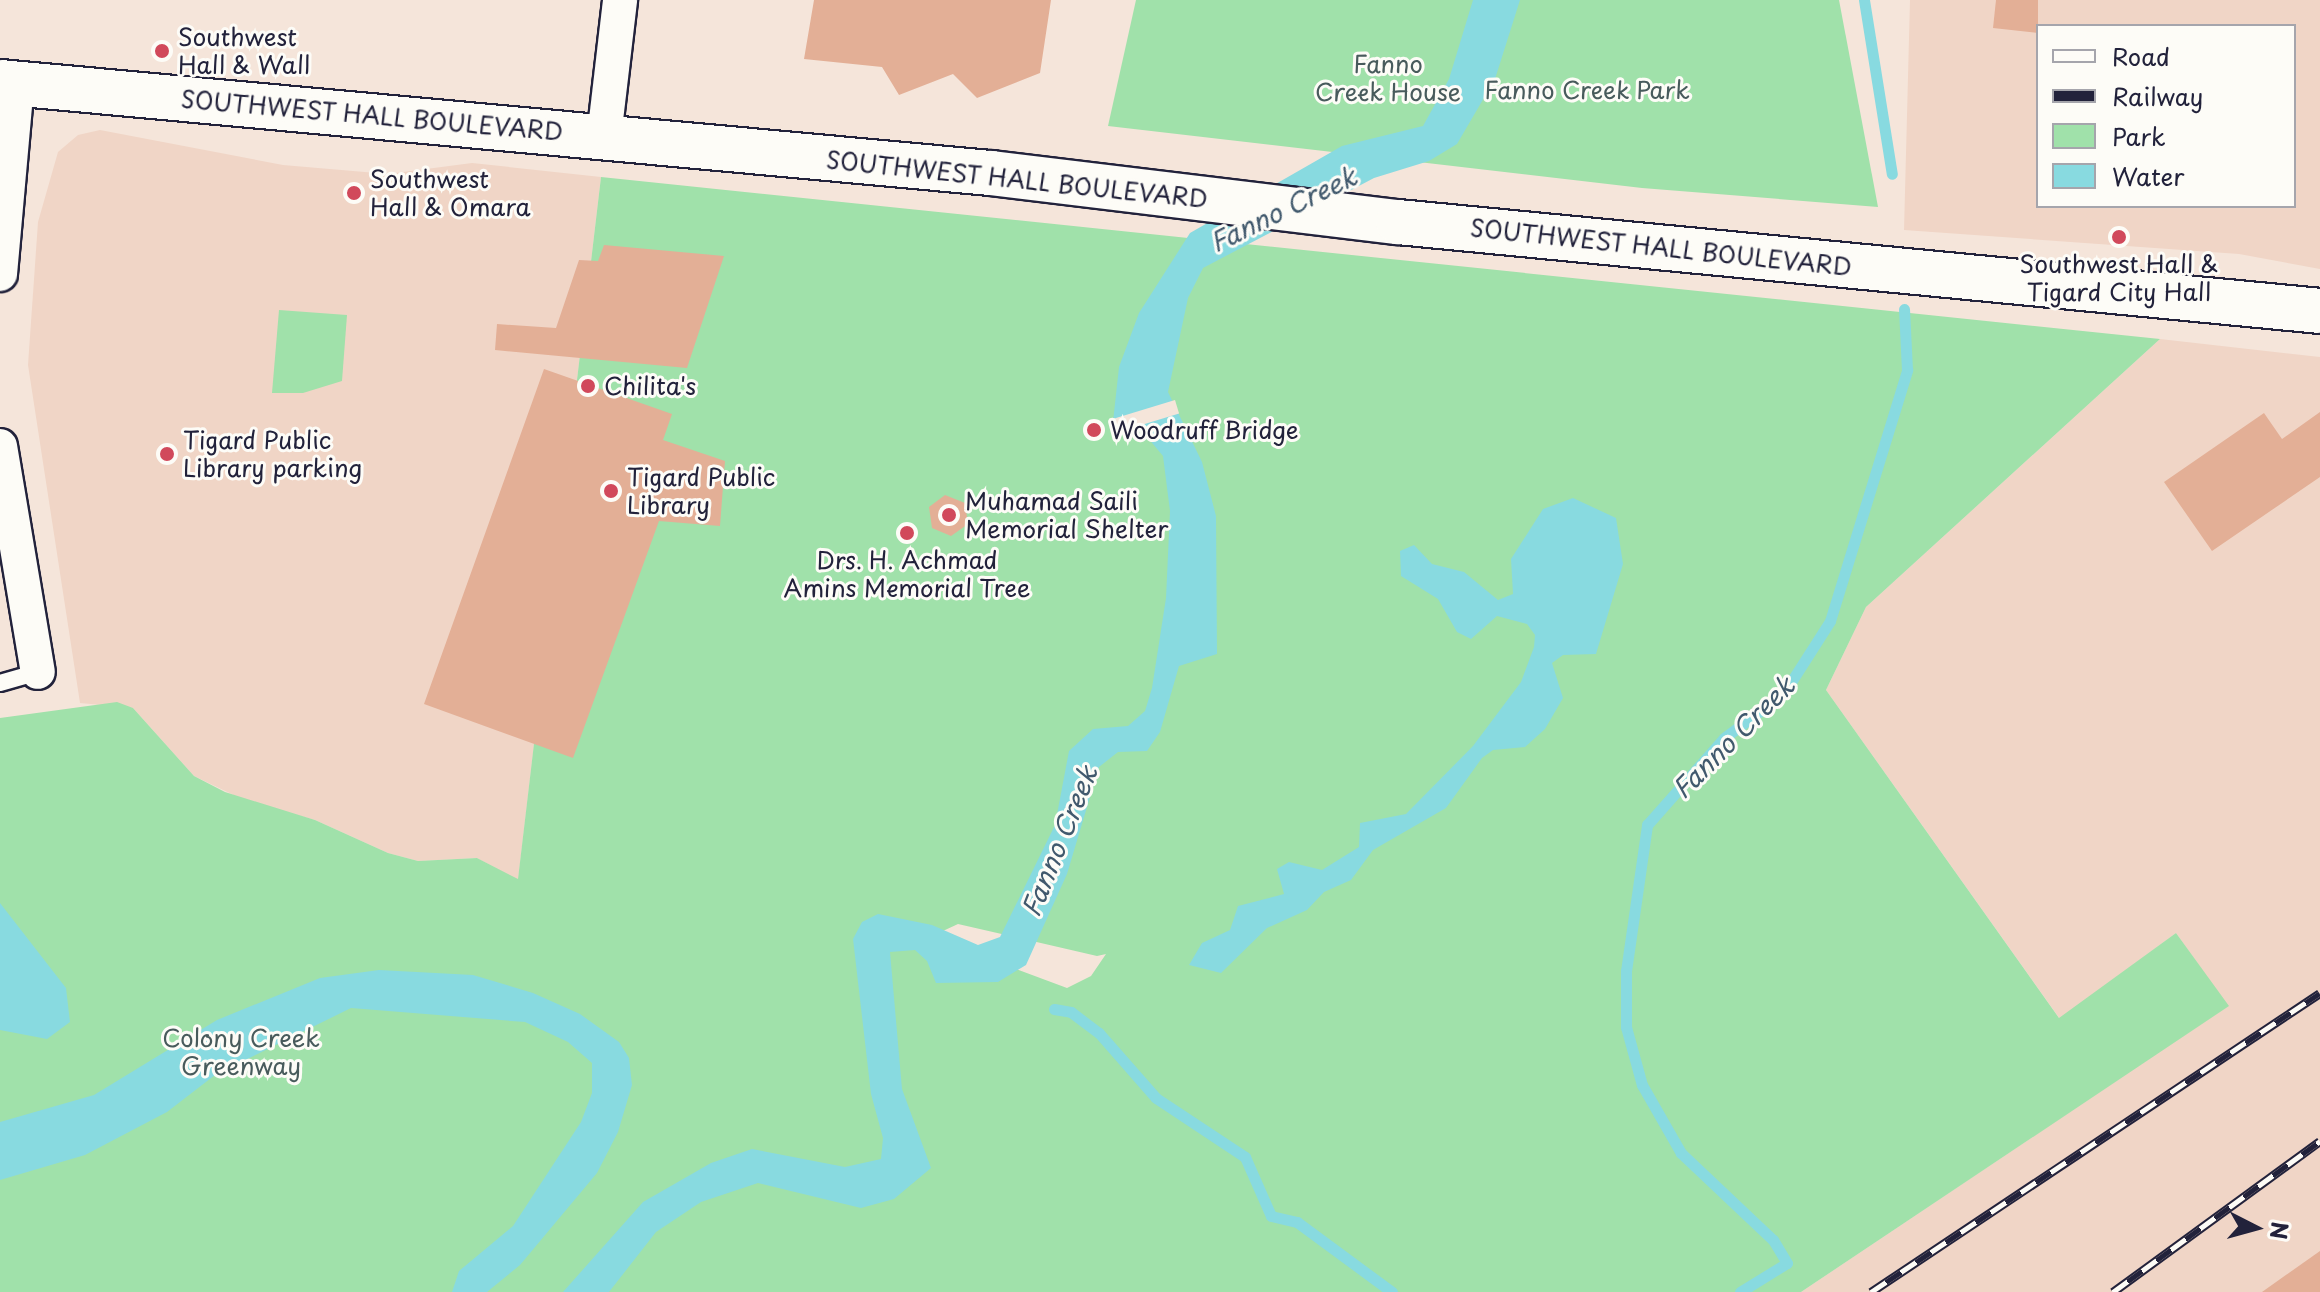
<!DOCTYPE html>
<style>
body{margin:0}
#map{position:relative;width:2320px;height:1292px;overflow:hidden;background:#f5e5da;font-family:"Playpen Sans",sans-serif}
div>[style]{position:absolute}
.built>*{inset:0;background:#f0d5c6}
.green>*{inset:0;background:#a0e1aa}
.water>*{inset:0;background:#88dae0}
.pier>*{inset:0;background:#f5e5da;transform-origin:0 0}
.stream>*{height:11px;margin:-5.5px;padding:0 5.5px;transform-origin:5.5px;border-radius:5.5px;background:#88dae0}
.building>*{inset:0;background:#e3af96}
.roads{filter:drop-shadow(2px 0 #22223b) drop-shadow(-2px 0 #22223b) drop-shadow(0 2px #22223b) drop-shadow(0 -2px #22223b)}
.lane>*{height:16px;margin:-8px;padding:0 8px;transform-origin:8px;border-radius:8px;background:#fdfcf7}
.street>*{height:34px;margin:-17px;padding:0 17px;transform-origin:17px;border-radius:17px;background:#fdfcf7}
.secondary>*{height:44px;margin:-22px;padding:0 22px;transform-origin:22px;border-radius:22px;background:#fdfcf7}
.rail>*{height:9px;margin-top:-4.5px;transform-origin:0;background:repeating-linear-gradient(90deg,#fdfcf7 0 18px,#22223b 0 36px);box-sizing:border-box;border-block:2px solid #22223b}
.dots>*{width:22px;height:22px;translate:-50% -50%;box-sizing:border-box;border:4px solid #fdfcf7;border-radius:50%}
span{translate:-50% -50%;white-space:nowrap;text-align:center;line-height:1.15;-webkit-text-stroke:6px #fdfcf7;paint-order:stroke}
.poi-label{font-size:24px;color:#22223b}
.left{translate:0 -50%;text-align:left}
.park-label{font-size:24px;color:#485b5c}
.street-label{font-size:24px;color:#22223b}
.water-label{font-size:26px;color:#41596d;font-style:italic}
.legend{position:absolute;left:2036px;top:24px;width:260px;height:184px;box-sizing:border-box;background:#fdfcf7;border:2px solid #a5a5ac;margin:0;padding:10px 14px;list-style:none;font-size:24px;color:#22223b}
.legend li{display:flex;align-items:center;gap:16px;height:40px}
.legend b{width:40px;border:2px solid #a5a5ac}
.north{position:absolute;left:2216px;top:1188px;width:80px;height:80px;-webkit-text-stroke:6px #fdfcf7;paint-order:stroke;rotate:96deg;font-size:22px;font-weight:700;line-height:32px;text-align:center;color:#22223b}
.north::after{content:'';display:block;margin:auto;width:28px;height:36px;background:#22223b;clip-path:polygon(50% 0,100% 100%,50% 72%,0 100%)}
</style>
<div id="map">
<div class="built">
<i style="clip-path:polygon(evenodd,1910px 0,2320px 0,2320px 269px,2239px 254px,1904px 230px,1910px 0,2038px 26px,2294px 26px,2294px 206px,2038px 206px,2038px 26px)"></i>
<i style="clip-path:polygon(100px 130px,283px 165px,388px 174px,472px 163px,601px 177px,518px 880px,477px 858px,418px 861px,388px 853px,315px 820px,244px 800px,194px 776px,133px 708px,80px 703px,28px 365px,38px 222px,58px 152px,78px 135px)"></i>
<i style="clip-path:polygon(2160px 339px,2320px 357px,2320px 1292px,1801px 1292px,2228px 1006px,2176px 933px,2060px 1019px,1826px 690px,1866px 607px)"></i>
</div>
<div class="green">
<i style="clip-path:polygon(1136px 0,1839px 0,1878px 207px,1642px 188px,1108px 126px)"></i>
<i style="clip-path:polygon(evenodd,601px 177px,2160px 339px,1866px 607px,1826px 690px,2059px 1018px,2176px 933px,2229px 1006px,1801px 1292px,0 1292px,0 718px,117px 702px,133px 708px,194px 776px,225px 792px,315px 820px,388px 853px,418px 861px,477px 858px,518px 879px,601px 177px,958px 924px,1097px 956px,1106px 954px,1091px 976px,1067px 988px,930px 937px,958px 924px)"></i>
<i style="clip-path:polygon(279px 310px,347px 315px,342px 381px,303px 393px,272px 393px)"></i>
</div>
<div class="water">
<i style="clip-path:polygon(1473px 0,1520px 0,1495px 79px,1457px 144px,1429px 161px,1374px 178px,1203px 268px,1188px 298px,1168px 392px,1202px 462px,1216px 516px,1217px 654px,1179px 666px,1160px 732px,1147px 751px,1118px 752px,1099px 767px,1067px 874px,1026px 965px,998px 982px,936px 983px,927px 961px,915px 950px,890px 952px,902px 1089px,931px 1168px,894px 1199px,861px 1208px,758px 1183px,701px 1202px,656px 1232px,609px 1292px,563px 1292px,643px 1202px,711px 1163px,752px 1149px,845px 1167px,881px 1159px,883px 1138px,871px 1094px,853px 939px,862px 922px,878px 914px,932px 925px,978px 945px,1000px 937px,1055px 825px,1069px 751px,1093px 729px,1128px 726px,1145px 711px,1152px 688px,1166px 598px,1170px 511px,1163px 456px,1142px 431px,1130px 433px,1113px 422px,1119px 367px,1139px 313px,1190px 233px,1342px 146px,1423px 126px,1449px 79px)"></i>
<i style="clip-path:polygon(1573px 498px,1616px 518px,1623px 564px,1596px 654px,1563px 655px,1552px 663px,1563px 698px,1545px 729px,1525px 747px,1493px 750px,1482px 758px,1446px 808px,1373px 850px,1351px 880px,1324px 892px,1307px 910px,1267px 928px,1221px 973px,1189px 965px,1202px 943px,1230px 930px,1238px 906px,1284px 894px,1277px 869px,1289px 862px,1322px 870px,1359px 847px,1360px 823px,1406px 814px,1473px 746px,1521px 682px,1534px 647px,1535px 635px,1527px 624px,1497px 616px,1471px 639px,1457px 632px,1438px 599px,1401px 576px,1400px 551px,1414px 545px,1432px 564px,1464px 572px,1498px 600px,1513px 594px,1511px 559px,1543px 509px)"></i>
<i style="clip-path:polygon(0 903px,66px 988px,70px 1022px,47px 1039px,0 1030px)"></i>
<i style="clip-path:polygon(379px 970px,473px 975px,533px 993px,580px 1014px,619px 1042px,629px 1058px,632px 1085px,618px 1132px,597px 1173px,520px 1265px,487px 1292px,452px 1292px,459px 1271px,513px 1226px,581px 1122px,592px 1093px,592px 1063px,568px 1042px,525px 1022px,351px 1008px,215px 1075px,167px 1112px,85px 1155px,0 1180px,0 1122px,94px 1095px,217px 1020px,320px 978px)"></i>
</div>
<div class="pier">
<i style="left:1175px;top:400px;width:14px;height:66px;rotate:73deg"></i>
</div>
<div class="stream">
<i style="left:1864px;top:0;width:176px;rotate:80.9deg"></i>
<i style="left:1054px;top:1009px;width:17px;rotate:10deg"></i>
<i style="left:1071px;top:1012px;width:35px;rotate:37deg"></i>
<i style="left:1099px;top:1033px;width:86px;rotate:48.8deg"></i>
<i style="left:1156px;top:1098px;width:107px;rotate:33.5deg"></i>
<i style="left:1245px;top:1157px;width:64px;rotate:66.2deg"></i>
<i style="left:1271px;top:1216px;width:27px;rotate:13deg"></i>
<i style="left:1297px;top:1222px;width:118px;rotate:36.4deg"></i>
<i style="left:1740px;top:1292px;width:55px;rotate:-31.7deg"></i>
<i style="left:1787px;top:1263px;width:27px;rotate:-121deg"></i>
<i style="left:1773px;top:1240px;width:127px;rotate:-136.6deg"></i>
<i style="left:1681px;top:1153px;width:78px;rotate:-119.8deg"></i>
<i style="left:1642px;top:1085px;width:60px;rotate:-105.4deg"></i>
<i style="left:1626px;top:1027px;width:56px;rotate:-90deg"></i>
<i style="left:1626px;top:971px;width:148px;rotate:-81.8deg"></i>
<i style="left:1647px;top:825px;width:116px;rotate:-48.5deg"></i>
<i style="left:1724px;top:738px;width:75px;rotate:-36.9deg"></i>
<i style="left:1784px;top:693px;width:85px;rotate:-57.4deg"></i>
<i style="left:1830px;top:621px;width:263px;rotate:-72.9deg"></i>
<i style="left:1907px;top:370px;width:61px;rotate:-92.8deg"></i>
</div>
<div class="building">
<i style="clip-path:polygon(814px 0,1051px 0,1040px 73px,977px 98px,953px 74px,899px 95px,882px 67px,804px 59px)"></i>
<i style="clip-path:polygon(1996px 0,2038px 0,2038px 33px,1993px 28px)"></i>
<i style="clip-path:polygon(604px 245px,724px 256px,687px 368px,495px 350px,497px 324px,556px 328px,579px 260px,598px 261px)"></i>
<i style="clip-path:polygon(544px 369px,672px 414px,663px 440px,725px 461px,720px 526px,659px 521px,573px 758px,424px 704px)"></i>
<i style="clip-path:polygon(2320px 412px,2320px 477px,2212px 551px,2164px 482px,2264px 413px,2282px 439px)"></i>
<i style="clip-path:polygon(945px 495px,965px 503px,968px 524px,951px 536px,932px 528px,929px 507px)"></i>
<i style="clip-path:polygon(2320px 1251px,2320px 1292px,2262px 1292px)"></i>
</div>
<div class="roads">
<div class="lane">
<i style="left:0;top:683px;width:40px;rotate:-16deg"></i>
</div>
<div class="street">
<i style="left:604px;top:137px;width:138px;rotate:-83.3deg"></i>
<i style="left:0;top:274px;width:192px;rotate:-84.9deg"></i>
<i style="left:0;top:446px;width:229px;rotate:80.5deg"></i>
</div>
<div class="secondary">
<i style="left:0;top:82px;width:995px;rotate:5.25deg"></i>
<i style="left:991px;top:173px;width:410px;rotate:6.9deg"></i>
<i style="left:1398px;top:222px;width:926px;rotate:5.51deg"></i>
</div>
</div>
<div class="rail">
<i style="left:1871px;top:1292px;width:539px;rotate:-33.66deg"></i>
<i style="left:2113px;top:1292px;width:256px;rotate:-36.1deg"></i>
</div>
<div class="dots">
<i style="left:162px;top:51px;background:#d1495b"></i>
<i style="left:354px;top:193px;background:#d1495b"></i>
<i style="left:2119px;top:237px;background:#d1495b"></i>
<i style="left:588px;top:386px;background:#d1495b"></i>
<i style="left:1094px;top:430px;background:#d1495b"></i>
<i style="left:167px;top:454px;background:#d1495b"></i>
<i style="left:611px;top:491px;background:#d1495b"></i>
<i style="left:949px;top:515px;background:#d1495b"></i>
<i style="left:907px;top:533px;background:#d1495b"></i>
</div>
<div class="poi-label">
<span class="left" style="left:178px;top:51px">Southwest<br>Hall &amp; Wall</span>
<span class="left" style="left:370px;top:193px">Southwest<br>Hall &amp; Omara</span>
<span style="left:2119px;top:278px">Southwest Hall &amp;<br>Tigard City Hall</span>
<span class="left" style="left:604px;top:386px">Chilita's</span>
<span class="left" style="left:1110px;top:430px">Woodruff Bridge</span>
<span class="left" style="left:183px;top:454px">Tigard Public<br>Library parking</span>
<span class="left" style="left:627px;top:491px">Tigard Public<br>Library</span>
<span class="left" style="left:965px;top:515px">Muhamad Saili<br>Memorial Shelter</span>
<span style="left:907px;top:574px">Drs. H. Achmad<br>Amins Memorial Tree</span>
</div>
<div class="park-label">
<span style="left:1388px;top:78px">Fanno<br>Creek House</span>
<span style="left:1587px;top:90px">Fanno Creek Park</span>
<span style="left:241px;top:1052px">Colony Creek<br>Greenway</span>
</div>
<div class="street-label">
<span style="left:372px;top:115px;rotate:5deg">SOUTHWEST HALL BOULEVARD</span>
<span style="left:1017px;top:179px;rotate:6deg">SOUTHWEST HALL BOULEVARD</span>
<span style="left:1661px;top:247px;rotate:6deg">SOUTHWEST HALL BOULEVARD</span>
</div>
<div class="water-label">
<span style="left:1283px;top:209px;rotate:-26deg">Fanno Creek</span>
<span style="left:1733px;top:737px;rotate:-45deg">Fanno Creek</span>
<span style="left:1059px;top:841px;rotate:-68deg">Fanno Creek</span>
</div>
<ul class="legend">
<li><b style="height:10px;background:#fdfcf7"></b>Road</li>
<li><b style="height:10px;background:#22223b"></b>Railway</li>
<li><b style="height:22px;background:#a0e1aa"></b>Park</li>
<li><b style="height:22px;background:#88dae0"></b>Water</li>
</ul>
<div class="north">N</div>
</div>
